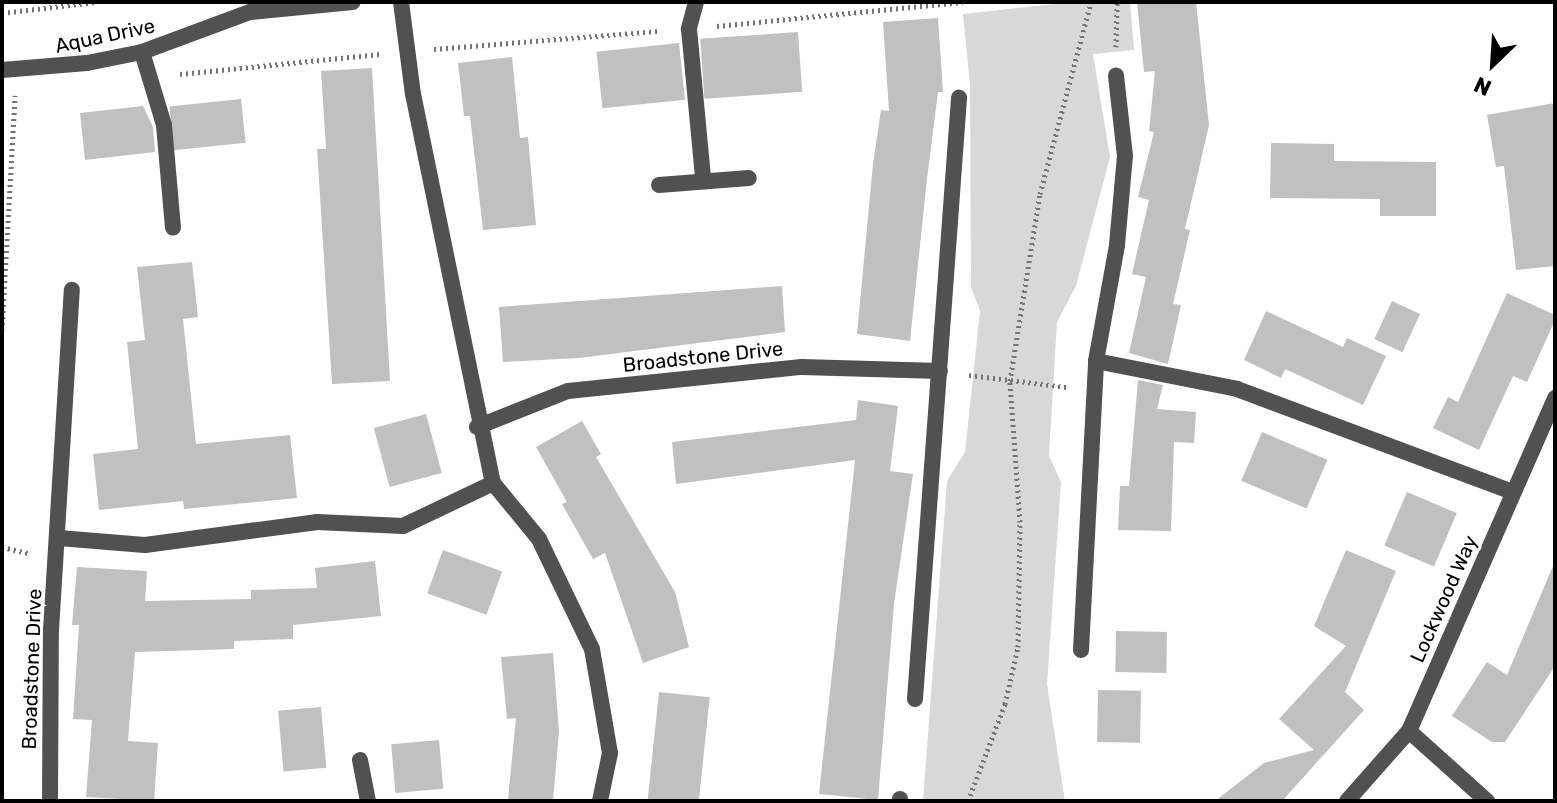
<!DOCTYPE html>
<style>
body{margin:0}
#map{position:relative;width:1557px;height:803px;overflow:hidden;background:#fff;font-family:Rubik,sans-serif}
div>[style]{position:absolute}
.green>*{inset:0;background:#d8d8d8}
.building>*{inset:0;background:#c0c0c0;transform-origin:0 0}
.path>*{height:5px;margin-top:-2.5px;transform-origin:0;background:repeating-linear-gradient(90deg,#737373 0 2px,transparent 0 6px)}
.service>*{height:16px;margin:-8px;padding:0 8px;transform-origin:8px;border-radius:8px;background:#515151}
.minor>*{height:16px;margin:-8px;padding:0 8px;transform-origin:8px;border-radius:8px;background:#515151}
.tertiary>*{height:16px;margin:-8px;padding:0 8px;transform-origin:8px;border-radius:8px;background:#515151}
span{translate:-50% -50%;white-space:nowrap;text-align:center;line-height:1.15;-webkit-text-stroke:6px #fff;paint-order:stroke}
.street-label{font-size:20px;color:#000}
.frame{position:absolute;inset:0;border:4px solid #000;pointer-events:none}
.north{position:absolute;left:1453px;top:24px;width:80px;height:80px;-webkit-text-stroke:6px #fff;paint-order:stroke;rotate:205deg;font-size:22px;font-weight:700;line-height:32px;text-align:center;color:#000}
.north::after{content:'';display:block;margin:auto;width:28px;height:36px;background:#000;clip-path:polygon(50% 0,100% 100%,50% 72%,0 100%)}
</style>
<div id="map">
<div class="green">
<i style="clip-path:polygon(1073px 2px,1130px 2px,1134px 50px,1093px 54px,1110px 157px,1076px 286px,1057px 322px,1049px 456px,1061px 482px,1047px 684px,1065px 801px,923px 801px,947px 481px,965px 452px,980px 311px,971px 287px,970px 85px,963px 14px)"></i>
</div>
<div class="building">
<i style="clip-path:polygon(1137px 2px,1196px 2px,1209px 125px,1185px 229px,1190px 230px,1173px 304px,1181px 305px,1168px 364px,1129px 353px,1146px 277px,1132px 274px,1149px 200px,1138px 197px,1154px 132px,1149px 131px,1155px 71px,1144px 72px)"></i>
<i style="clip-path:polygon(938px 18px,943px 92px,938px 92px,927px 179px,910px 341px,857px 334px,873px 164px,881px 110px,889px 111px,883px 22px)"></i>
<i style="left:798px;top:32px;width:60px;height:98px;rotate:86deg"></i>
<i style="left:679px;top:43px;width:57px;height:83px;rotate:84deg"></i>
<i style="clip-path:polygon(512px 57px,520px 138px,528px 137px,536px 225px,483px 230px,470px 116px,464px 116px,458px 63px)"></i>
<i style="clip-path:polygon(372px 68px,390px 381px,332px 384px,317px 149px,326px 149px,321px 71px)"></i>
<i style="left:241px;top:99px;width:44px;height:72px;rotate:84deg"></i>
<i style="clip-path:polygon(1555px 103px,1555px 266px,1516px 270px,1504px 166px,1496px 167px,1487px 115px)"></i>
<i style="clip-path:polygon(143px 106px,153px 127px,155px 152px,85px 160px,80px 113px)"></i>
<i style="clip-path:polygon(1271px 143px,1334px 144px,1334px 161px,1436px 162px,1436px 216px,1380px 216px,1380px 199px,1270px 198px)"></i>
<i style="clip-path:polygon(192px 262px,198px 317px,183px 319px,196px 444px,290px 435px,297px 498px,184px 509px,183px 501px,99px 510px,93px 454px,138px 449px,127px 342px,145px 340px,137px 267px)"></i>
<i style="clip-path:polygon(782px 286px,785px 332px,579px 358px,503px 362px,499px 307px)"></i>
<i style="clip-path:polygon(1507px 293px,1555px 315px,1555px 320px,1527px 382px,1513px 376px,1479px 450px,1433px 428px,1448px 397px,1458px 402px)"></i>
<i style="left:1392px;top:301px;width:31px;height:42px;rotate:25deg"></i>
<i style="clip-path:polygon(1266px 311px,1343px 347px,1347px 338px,1386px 356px,1363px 405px,1285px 369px,1281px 378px,1244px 360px)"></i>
<i style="clip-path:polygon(1138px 380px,1163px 385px,1157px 409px,1196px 412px,1194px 443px,1174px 442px,1171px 531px,1118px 530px,1120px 486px,1129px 486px)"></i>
<i style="clip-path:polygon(858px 400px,898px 406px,890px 471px,913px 474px,894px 604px,878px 800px,819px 794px,855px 460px,676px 484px,672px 442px,856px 420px)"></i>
<i style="left:426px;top:414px;width:61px;height:54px;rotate:75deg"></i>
<i style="clip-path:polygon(582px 421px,601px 454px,596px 457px,675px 592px,689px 647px,643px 663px,605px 553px,593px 559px,562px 504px,567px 502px,536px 447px)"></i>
<i style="left:1262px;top:432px;width:71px;height:53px;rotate:23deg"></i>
<i style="left:1407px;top:492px;width:54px;height:58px;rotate:23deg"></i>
<i style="left:443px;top:550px;width:63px;height:46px;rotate:20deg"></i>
<i style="clip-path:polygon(1346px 550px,1396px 571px,1345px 692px,1364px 710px,1282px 801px,1215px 801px,1264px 763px,1314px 750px,1279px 719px,1346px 646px,1314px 626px)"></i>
<i style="clip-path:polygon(375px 561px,381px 616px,293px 625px,293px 639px,234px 641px,234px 649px,135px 652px,128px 741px,158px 743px,154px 801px,86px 797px,92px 720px,73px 719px,79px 625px,72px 625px,77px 567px,147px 571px,145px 601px,251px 599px,251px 590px,317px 588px,315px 568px)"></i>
<i style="clip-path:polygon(1555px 561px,1555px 666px,1505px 742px,1492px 742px,1452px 716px,1487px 662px,1507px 675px)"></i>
<i style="left:1116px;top:631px;width:51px;height:41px;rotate:1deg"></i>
<i style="clip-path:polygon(553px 653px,559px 731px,553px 801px,508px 799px,516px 718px,507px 719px,501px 657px)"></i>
<i style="left:1098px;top:690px;width:43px;height:52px;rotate:1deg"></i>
<i style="left:659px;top:692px;width:51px;height:109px;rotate:6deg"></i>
<i style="left:321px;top:707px;width:61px;height:43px;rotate:85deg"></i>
<i style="left:439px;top:740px;width:49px;height:48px;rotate:85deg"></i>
</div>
<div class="path">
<i style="left:2px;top:13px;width:94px;rotate:-6.7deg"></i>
<i style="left:717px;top:26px;width:247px;rotate:-5.6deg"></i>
<i style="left:1116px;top:47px;width:45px;rotate:-88.7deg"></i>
<i style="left:434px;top:49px;width:226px;rotate:-4.6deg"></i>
<i style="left:180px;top:74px;width:201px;rotate:-5.7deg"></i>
<i style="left:2px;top:330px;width:235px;rotate:-86.8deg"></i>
<i style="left:969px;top:375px;width:98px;rotate:7.1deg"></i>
<i style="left:2px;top:547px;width:27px;rotate:13deg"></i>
<i style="left:968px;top:801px;width:104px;rotate:-69.1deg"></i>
<i style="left:1005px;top:704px;width:58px;rotate:-77.2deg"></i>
<i style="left:1018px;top:647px;width:125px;rotate:-89.1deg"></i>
<i style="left:1020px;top:522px;width:141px;rotate:-94.1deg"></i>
<i style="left:1010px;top:381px;width:189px;rotate:-80.9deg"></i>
<i style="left:1040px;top:194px;width:199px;rotate:-75.1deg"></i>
</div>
<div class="service">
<i style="left:696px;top:2px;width:28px;rotate:105deg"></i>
<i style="left:689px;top:29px;width:150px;rotate:84.6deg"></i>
<i style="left:142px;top:52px;width:76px;rotate:73.2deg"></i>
<i style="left:164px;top:125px;width:103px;rotate:85deg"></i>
<i style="left:659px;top:185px;width:90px;rotate:-4.4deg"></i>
<i style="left:360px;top:760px;width:42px;rotate:79deg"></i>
</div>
<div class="minor">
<i style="left:401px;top:2px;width:93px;rotate:82.6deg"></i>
<i style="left:413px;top:94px;width:397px;rotate:78.4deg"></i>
<i style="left:493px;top:483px;width:72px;rotate:50.6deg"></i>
<i style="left:539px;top:539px;width:122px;rotate:64.3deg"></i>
<i style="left:592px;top:649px;width:106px;rotate:80.2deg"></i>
<i style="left:610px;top:753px;width:49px;rotate:101.8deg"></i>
<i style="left:1096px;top:361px;width:144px;rotate:11.2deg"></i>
<i style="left:1237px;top:389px;width:295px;rotate:20.5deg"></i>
<i style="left:477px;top:427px;width:98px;rotate:-21.6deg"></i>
<i style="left:568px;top:391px;width:235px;rotate:-5.9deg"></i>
<i style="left:802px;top:367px;width:138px;rotate:1.7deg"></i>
<i style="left:59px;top:538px;width:86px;rotate:4.7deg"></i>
<i style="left:145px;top:545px;width:174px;rotate:-7.6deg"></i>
<i style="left:317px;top:522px;width:86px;rotate:2.7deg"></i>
<i style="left:403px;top:526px;width:100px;rotate:-25.5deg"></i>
<i style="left:1081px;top:650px;width:289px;rotate:-87deg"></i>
<i style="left:1096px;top:361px;width:118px;rotate:-79.7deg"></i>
<i style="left:1117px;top:245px;width:89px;rotate:-84.9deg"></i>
<i style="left:1125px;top:156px;width:81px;rotate:-96.4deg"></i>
<i style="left:915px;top:699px;width:603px;rotate:-85.81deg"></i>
<i style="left:1409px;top:731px;width:105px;rotate:41.9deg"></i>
<i style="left:50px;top:801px;width:171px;rotate:-89.7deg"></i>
<i style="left:51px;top:630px;width:341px;rotate:-86.5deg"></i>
<i style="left:900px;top:801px;width:2px;rotate:-90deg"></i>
<i style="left:1347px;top:801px;width:94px;rotate:-48.5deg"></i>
<i style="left:1409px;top:731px;width:364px;rotate:-66.3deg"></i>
</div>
<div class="tertiary">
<i style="left:2px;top:70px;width:85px;rotate:-4.7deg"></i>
<i style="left:87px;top:63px;width:56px;rotate:-11.3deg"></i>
<i style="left:142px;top:52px;width:115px;rotate:-20.3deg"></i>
<i style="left:250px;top:12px;width:103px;rotate:-5.5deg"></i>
</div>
<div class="street-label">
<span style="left:105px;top:36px;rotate:-12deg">Aqua Drive</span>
<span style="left:703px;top:357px;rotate:-6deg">Broadstone Drive</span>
<span style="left:1444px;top:599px;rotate:-66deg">Lockwood Way</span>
<span style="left:32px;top:669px;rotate:-88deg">Broadstone Drive</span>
</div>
<div class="frame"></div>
<div class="north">N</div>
</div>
